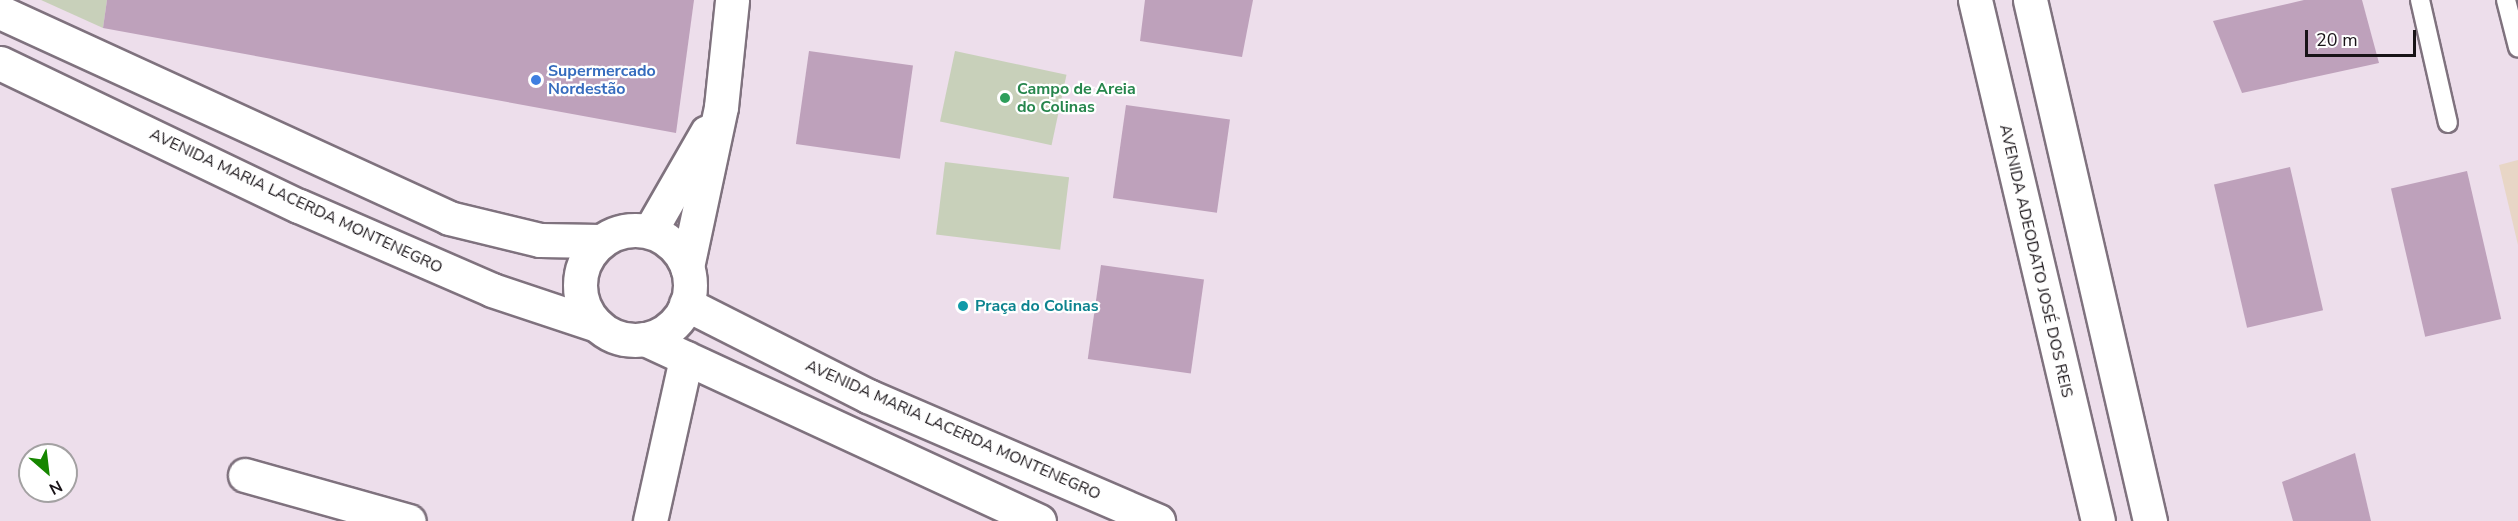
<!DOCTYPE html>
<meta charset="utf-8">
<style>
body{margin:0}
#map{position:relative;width:2518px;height:521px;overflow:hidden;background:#eddeeb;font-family:"Nunito Sans",sans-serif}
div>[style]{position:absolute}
.commercial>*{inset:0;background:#e8d6c6}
.green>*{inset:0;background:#c8d0ba;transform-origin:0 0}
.building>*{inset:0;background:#bea1bb;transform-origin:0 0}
.roads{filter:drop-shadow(2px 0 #7f727e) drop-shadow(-2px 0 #7f727e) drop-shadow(0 2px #7f727e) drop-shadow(0 -2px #7f727e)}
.lane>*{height:18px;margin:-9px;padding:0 9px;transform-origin:9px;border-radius:9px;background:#fff}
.street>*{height:33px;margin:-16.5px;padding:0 16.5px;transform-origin:16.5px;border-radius:16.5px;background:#fff}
.secondary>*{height:33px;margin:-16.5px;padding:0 16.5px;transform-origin:16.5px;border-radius:16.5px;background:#fff}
.primary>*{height:33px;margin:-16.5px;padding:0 16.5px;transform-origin:16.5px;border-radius:16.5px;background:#fff}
.primary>.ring{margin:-16.5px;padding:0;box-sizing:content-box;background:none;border:33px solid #fff;border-radius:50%}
.dots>*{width:16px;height:16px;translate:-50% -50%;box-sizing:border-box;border:3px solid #fff;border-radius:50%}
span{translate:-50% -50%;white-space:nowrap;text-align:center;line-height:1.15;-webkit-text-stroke:4.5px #fff;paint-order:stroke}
.shop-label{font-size:16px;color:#366cbe;font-weight:700}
.left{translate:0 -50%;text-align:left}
.leisure-label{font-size:16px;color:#27864d;font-weight:700}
.street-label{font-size:16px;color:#181317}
.culture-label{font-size:16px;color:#0d838f;font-weight:700}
.north{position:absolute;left:18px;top:443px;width:60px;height:60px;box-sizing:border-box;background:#fff;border:2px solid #a3a1a2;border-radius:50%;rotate:152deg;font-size:16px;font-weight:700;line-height:24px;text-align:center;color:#181317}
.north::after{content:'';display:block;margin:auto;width:21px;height:27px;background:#168600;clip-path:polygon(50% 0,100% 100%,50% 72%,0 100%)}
.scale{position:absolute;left:2305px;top:30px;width:111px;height:27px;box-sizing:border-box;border:3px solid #181317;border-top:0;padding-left:8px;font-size:18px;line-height:21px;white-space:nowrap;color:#181317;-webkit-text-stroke:4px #fff;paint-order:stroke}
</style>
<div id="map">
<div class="commercial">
<i style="clip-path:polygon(2518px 160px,2518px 245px,2499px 165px)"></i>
</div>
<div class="green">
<i style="clip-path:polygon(41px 0,107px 0,103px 28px)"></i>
<i style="left:955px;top:51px;width:114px;height:72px;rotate:12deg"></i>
<i style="left:945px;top:162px;width:125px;height:73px;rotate:7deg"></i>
</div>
<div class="building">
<i style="clip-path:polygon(107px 0,694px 0,676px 133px,103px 28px)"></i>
<i style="clip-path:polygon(1145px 0,1253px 0,1242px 57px,1140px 41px)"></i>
<i style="clip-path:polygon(2304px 0,2362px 0,2379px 63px,2242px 93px,2213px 21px)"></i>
<i style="left:809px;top:51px;width:105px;height:94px;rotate:8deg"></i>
<i style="left:1126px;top:105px;width:105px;height:94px;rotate:8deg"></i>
<i style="left:2290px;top:167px;width:147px;height:78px;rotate:77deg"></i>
<i style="left:2467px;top:171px;width:152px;height:78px;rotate:77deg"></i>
<i style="left:1101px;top:265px;width:104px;height:95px;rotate:8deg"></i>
<i style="clip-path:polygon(2355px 453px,2371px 521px,2293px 521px,2282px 482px)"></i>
</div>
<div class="roads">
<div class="lane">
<i style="left:2420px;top:0;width:126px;rotate:77.2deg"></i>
<i style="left:2506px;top:0;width:49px;rotate:75.7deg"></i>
</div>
<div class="street">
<i style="left:1975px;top:0;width:535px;rotate:76.72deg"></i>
<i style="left:2030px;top:0;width:535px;rotate:77.03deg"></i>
<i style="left:650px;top:231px;width:114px;rotate:-60.1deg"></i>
<i style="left:687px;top:267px;width:164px;rotate:-78deg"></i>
<i style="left:721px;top:107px;width:108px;rotate:-84.1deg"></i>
<i style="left:245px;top:475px;width:170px;rotate:15.7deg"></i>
</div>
<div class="secondary">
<i style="left:650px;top:521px;width:167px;rotate:-77.5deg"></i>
</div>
<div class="primary">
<i style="left:0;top:12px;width:494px;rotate:24.6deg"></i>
<i style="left:449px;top:218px;width:94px;rotate:13.6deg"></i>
<i style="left:540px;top:240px;width:60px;rotate:1deg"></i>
<i style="left:0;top:63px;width:331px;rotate:25.6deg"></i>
<i style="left:299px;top:206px;width:210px;rotate:23.5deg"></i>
<i style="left:492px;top:290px;width:111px;rotate:18.4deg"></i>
<i class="ring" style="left:580px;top:230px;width:77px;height:77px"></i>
<i style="left:686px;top:304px;width:204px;rotate:26.8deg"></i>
<i style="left:868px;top:396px;width:316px;rotate:23.3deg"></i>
<i style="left:645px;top:339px;width:434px;rotate:24.8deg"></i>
</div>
</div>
<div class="dots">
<i style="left:536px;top:80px;background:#3f7fe0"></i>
<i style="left:1005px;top:98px;background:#2e9e5b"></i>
<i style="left:963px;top:306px;background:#0f9aa8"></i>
</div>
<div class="shop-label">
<span class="left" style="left:548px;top:80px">Supermercado<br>Nordestão</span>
</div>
<div class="leisure-label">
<span class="left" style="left:1017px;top:98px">Campo de Areia<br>do Colinas</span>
</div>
<div class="street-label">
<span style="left:296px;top:201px;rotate:25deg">AVENIDA MARIA LACERDA MONTENEGRO</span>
<span style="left:2036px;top:261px;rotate:77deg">AVENIDA ADEODATO JOSÉ DOS REIS</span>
<span style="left:953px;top:430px;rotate:24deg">AVENIDA MARIA LACERDA MONTENEGRO</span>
</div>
<div class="culture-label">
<span class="left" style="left:975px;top:306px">Praça do Colinas</span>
</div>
<div class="north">N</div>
<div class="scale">20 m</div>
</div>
